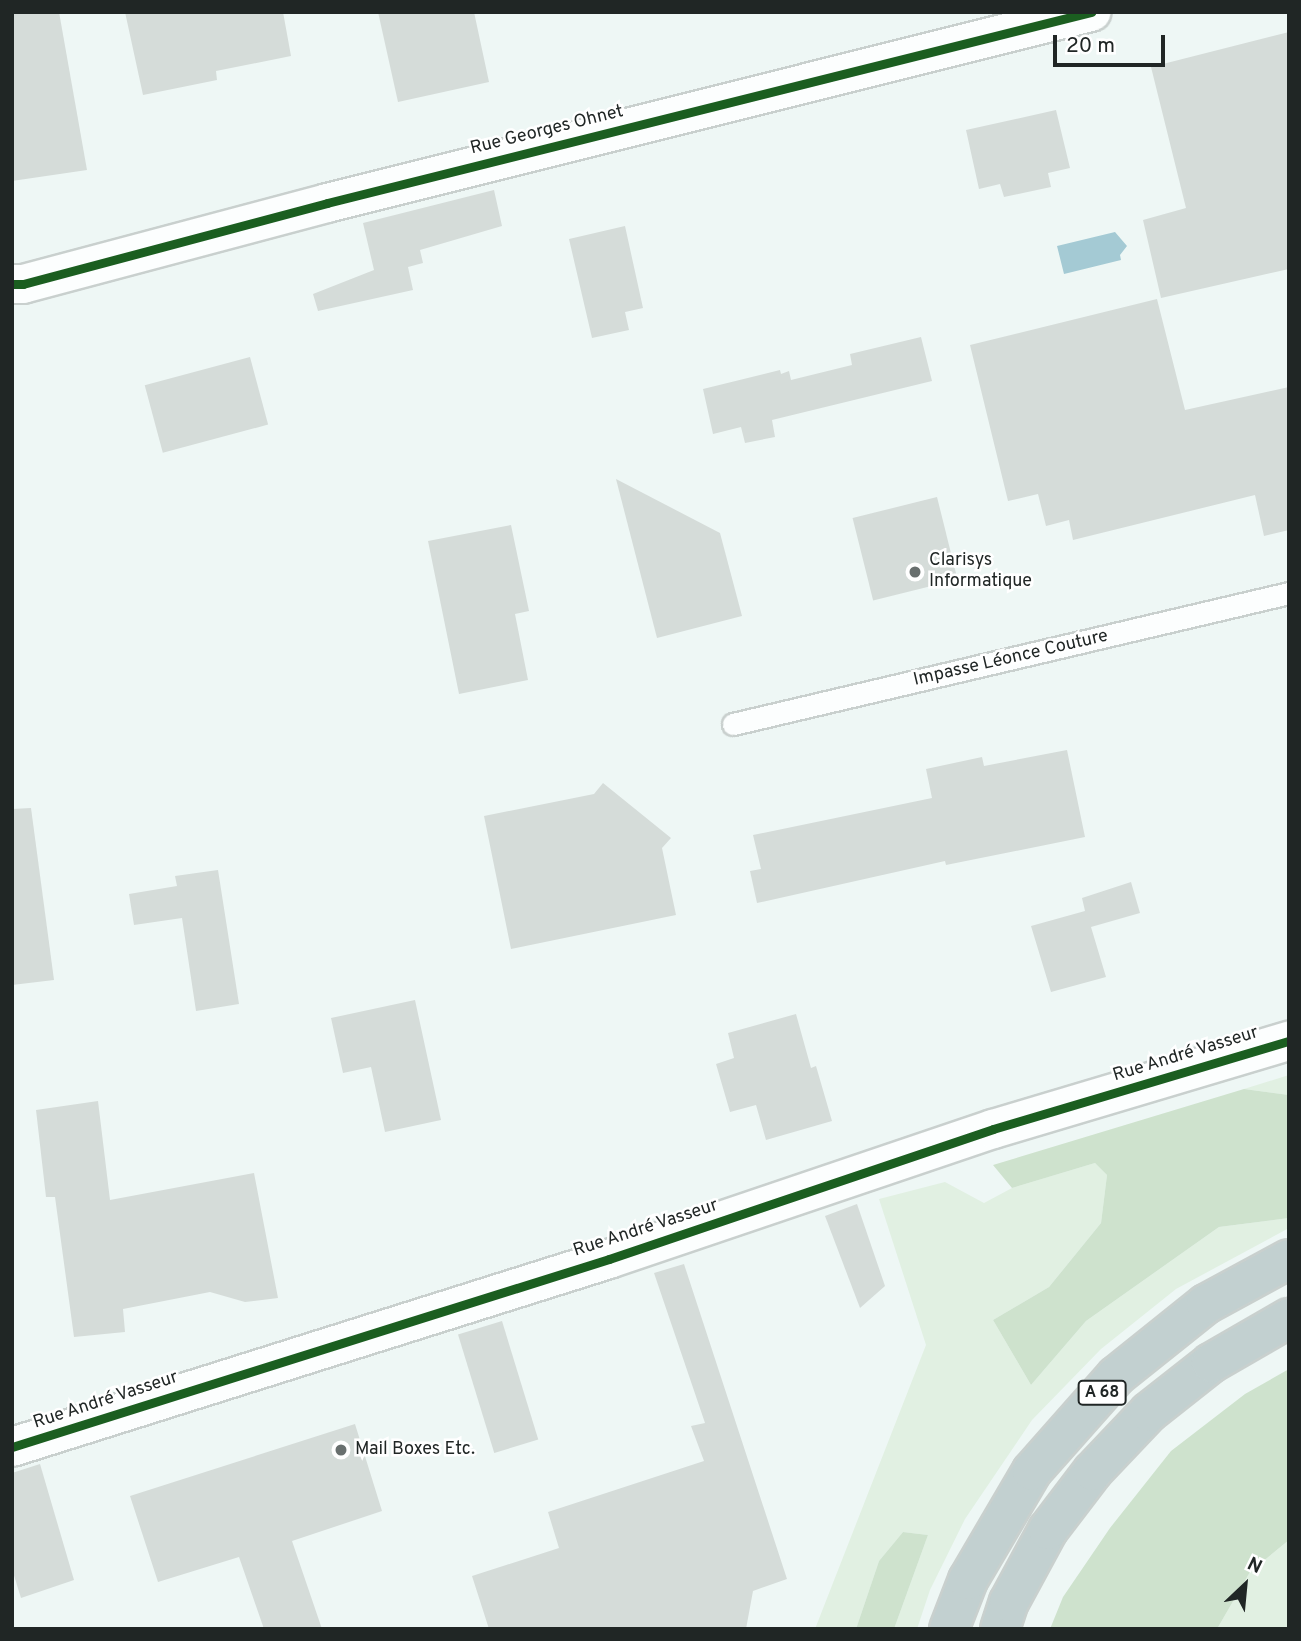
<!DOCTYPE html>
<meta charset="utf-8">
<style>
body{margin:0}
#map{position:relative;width:1301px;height:1641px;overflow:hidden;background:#eef7f5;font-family:Overpass,sans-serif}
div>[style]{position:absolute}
.green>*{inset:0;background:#e1f0e2}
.forest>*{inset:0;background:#cee2cd}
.water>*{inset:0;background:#a4cad4}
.building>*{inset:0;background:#d5dcd9;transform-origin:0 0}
.roads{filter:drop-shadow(2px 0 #c9d0ce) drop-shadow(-2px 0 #c9d0ce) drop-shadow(0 2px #c9d0ce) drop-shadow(0 -2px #c9d0ce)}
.service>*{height:21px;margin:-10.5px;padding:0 10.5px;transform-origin:10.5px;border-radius:10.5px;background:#fcfefe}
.minor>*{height:38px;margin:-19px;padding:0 19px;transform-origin:19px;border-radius:19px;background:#fcfefe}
.tertiary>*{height:38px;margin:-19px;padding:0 19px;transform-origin:19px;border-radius:19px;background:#fcfefe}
.motorway>*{height:38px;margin:-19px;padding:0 19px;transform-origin:19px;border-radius:19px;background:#c2d0d0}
.cycleway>*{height:9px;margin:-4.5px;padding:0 4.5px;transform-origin:4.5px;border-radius:4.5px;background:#1b5e20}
.dots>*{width:19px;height:19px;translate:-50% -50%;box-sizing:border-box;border:4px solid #fff;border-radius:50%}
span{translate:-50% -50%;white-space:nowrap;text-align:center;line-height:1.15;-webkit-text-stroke:5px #fff;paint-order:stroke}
.shield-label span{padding:2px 5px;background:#fff;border:2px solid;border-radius:5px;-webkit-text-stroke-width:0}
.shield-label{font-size:16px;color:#202625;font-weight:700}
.street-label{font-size:18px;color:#202625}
.poi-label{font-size:18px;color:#202625}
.left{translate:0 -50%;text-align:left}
.frame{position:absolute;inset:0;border:14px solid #202625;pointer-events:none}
.north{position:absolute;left:1210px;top:1550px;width:70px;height:70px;-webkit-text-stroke:5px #fff;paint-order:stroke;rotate:26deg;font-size:19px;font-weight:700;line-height:28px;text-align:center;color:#202625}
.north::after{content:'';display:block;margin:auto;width:24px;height:32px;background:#202625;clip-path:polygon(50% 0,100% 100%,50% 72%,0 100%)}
.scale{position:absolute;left:1053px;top:35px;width:112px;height:32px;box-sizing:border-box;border:4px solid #202625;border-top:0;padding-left:9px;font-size:21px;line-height:24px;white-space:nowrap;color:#202625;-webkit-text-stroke:5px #fff;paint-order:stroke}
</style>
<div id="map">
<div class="green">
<i style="clip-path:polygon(1289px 1075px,1289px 1095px,1244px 1089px)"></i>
<i style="clip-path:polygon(1095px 1163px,1107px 1175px,1101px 1223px,1049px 1287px,993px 1320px,1031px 1385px,1086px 1321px,1219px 1227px,1289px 1218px,1289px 1228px,1176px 1289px,1101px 1349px,1032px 1420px,965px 1519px,930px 1590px,917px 1629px,894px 1629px,928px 1535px,903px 1532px,879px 1561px,856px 1629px,815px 1629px,926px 1345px,879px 1199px,945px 1182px,984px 1203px,1012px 1188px)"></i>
<i style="clip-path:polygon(1289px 1540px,1289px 1629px,1217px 1629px,1250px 1572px)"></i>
</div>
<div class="forest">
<i style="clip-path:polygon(1244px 1089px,1289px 1095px,1289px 1218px,1219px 1227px,1086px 1321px,1031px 1385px,993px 1320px,1049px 1287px,1101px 1223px,1107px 1175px,1095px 1163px,1012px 1188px,993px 1165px)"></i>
<i style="clip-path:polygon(1289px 1369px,1289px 1540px,1250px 1572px,1217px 1629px,1050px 1629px,1063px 1597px,1110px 1528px,1171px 1451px,1245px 1394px)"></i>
<i style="clip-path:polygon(903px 1532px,928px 1535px,894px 1629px,856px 1629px,879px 1561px)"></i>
</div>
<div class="water">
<i style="clip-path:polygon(1115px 232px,1127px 246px,1120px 255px,1121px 260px,1064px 274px,1057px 246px)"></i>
</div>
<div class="building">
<i style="clip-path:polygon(12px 12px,59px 12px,87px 170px,12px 181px)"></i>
<i style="clip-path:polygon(125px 12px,283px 12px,291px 56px,216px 71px,217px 80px,143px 95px)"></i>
<i style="clip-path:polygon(378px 12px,474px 12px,489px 82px,398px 102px)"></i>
<i style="clip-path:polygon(1289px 32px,1289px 269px,1161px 298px,1143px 220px,1186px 208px,1151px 67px)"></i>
<i style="clip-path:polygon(1056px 110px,1070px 168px,1048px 173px,1051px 187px,1004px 197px,1000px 184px,979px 189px,966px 130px)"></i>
<i style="clip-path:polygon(494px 190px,502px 226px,420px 250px,423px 263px,408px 267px,413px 290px,318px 311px,313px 294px,374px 270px,363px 223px)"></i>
<i style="clip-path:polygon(625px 226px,643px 308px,625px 312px,629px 330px,592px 338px,569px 239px)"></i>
<i style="clip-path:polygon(1157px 299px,1185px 410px,1289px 387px,1289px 530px,1264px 536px,1255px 495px,1073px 540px,1069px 520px,1046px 526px,1038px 494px,1008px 501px,970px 345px)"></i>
<i style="clip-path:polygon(921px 337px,932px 381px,772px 420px,775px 437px,745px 443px,741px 427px,713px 434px,703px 389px,780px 370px,781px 374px,789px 371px,791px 380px,852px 365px,850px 354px)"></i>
<i style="left:250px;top:357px;width:70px;height:109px;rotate:75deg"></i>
<i style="clip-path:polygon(616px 479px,720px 533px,742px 616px,657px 638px)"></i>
<i style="left:937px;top:497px;width:85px;height:87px;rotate:76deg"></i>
<i style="clip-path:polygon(511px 525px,529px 611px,515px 614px,528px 680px,459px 694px,428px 541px)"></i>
<i style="clip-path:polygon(1067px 750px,1085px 837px,946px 865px,945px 861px,757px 903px,750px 871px,761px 869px,753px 835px,932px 798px,926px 769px,982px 757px,984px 766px)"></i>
<i style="clip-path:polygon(603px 783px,671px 838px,662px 848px,676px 915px,511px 949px,484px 816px,594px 794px)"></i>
<i style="clip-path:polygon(31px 808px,54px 980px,12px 985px,12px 809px)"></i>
<i style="clip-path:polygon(218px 870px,239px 1004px,196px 1011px,182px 918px,134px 925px,129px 894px,177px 886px,175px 876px)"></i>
<i style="clip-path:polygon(1131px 882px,1140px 913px,1091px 927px,1106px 977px,1051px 992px,1031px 926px,1085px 911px,1082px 898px)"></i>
<i style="clip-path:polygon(415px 1000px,441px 1120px,385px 1132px,371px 1067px,343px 1073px,331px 1018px)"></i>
<i style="clip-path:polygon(796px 1014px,811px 1068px,816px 1066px,832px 1121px,766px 1140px,756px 1105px,730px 1112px,716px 1064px,734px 1058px,728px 1033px)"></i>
<i style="clip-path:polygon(98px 1101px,110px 1200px,254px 1173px,278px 1298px,245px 1302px,210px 1292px,123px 1309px,125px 1332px,74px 1337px,55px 1197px,46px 1197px,36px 1110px)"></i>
<i style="clip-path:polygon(857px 1204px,885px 1286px,860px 1308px,825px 1216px)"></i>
<i style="clip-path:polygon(684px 1264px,787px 1579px,753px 1591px,746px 1629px,489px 1629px,472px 1576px,559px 1548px,548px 1512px,704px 1461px,691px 1426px,705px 1423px,654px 1273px)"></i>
<i style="left:502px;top:1321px;width:124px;height:46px;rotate:73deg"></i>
<i style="clip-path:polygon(355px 1424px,382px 1511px,292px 1541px,322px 1629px,264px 1629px,239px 1557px,158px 1582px,130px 1496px)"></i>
<i style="clip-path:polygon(40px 1464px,74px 1580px,21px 1598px,12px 1569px,12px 1473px)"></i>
</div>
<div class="roads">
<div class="service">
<i style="left:733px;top:724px;width:571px;rotate:-13.26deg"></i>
</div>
<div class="minor">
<i style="left:12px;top:284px;width:11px"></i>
<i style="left:23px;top:284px;width:315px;rotate:-14.9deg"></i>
<i style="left:327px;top:203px;width:788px;rotate:-14.04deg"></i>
</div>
<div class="tertiary">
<i style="left:12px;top:1447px;width:626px;rotate:-17.48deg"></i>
<i style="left:609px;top:1259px;width:405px;rotate:-18.7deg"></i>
<i style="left:993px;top:1129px;width:309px;rotate:-16.6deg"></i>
</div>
<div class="motorway">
<i style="left:949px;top:1629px;width:53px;rotate:-68.8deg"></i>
<i style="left:968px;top:1580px;width:126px;rotate:-59.6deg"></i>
<i style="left:1032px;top:1471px;width:127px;rotate:-48.5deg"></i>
<i style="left:1116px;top:1376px;width:115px;rotate:-38.7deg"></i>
<i style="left:1206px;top:1304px;width:94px;rotate:-28.5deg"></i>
<i style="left:1000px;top:1629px;width:28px;rotate:-72deg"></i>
<i style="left:1009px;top:1602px;width:82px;rotate:-61.6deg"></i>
<i style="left:1048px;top:1530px;width:74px;rotate:-52.7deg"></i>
<i style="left:1093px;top:1471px;width:81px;rotate:-46.5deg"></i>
<i style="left:1149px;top:1412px;width:79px;rotate:-38.3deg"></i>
<i style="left:1211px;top:1363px;width:90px;rotate:-30deg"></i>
</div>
</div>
<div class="cycleway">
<i style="left:12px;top:284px;width:11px"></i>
<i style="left:23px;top:284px;width:315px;rotate:-14.9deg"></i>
<i style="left:327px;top:203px;width:788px;rotate:-14.04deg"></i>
<i style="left:12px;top:1447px;width:626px;rotate:-17.48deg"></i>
<i style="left:609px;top:1259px;width:405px;rotate:-18.7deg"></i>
<i style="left:993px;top:1129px;width:309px;rotate:-16.6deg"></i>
</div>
<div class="dots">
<i style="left:915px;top:572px;background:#686f6e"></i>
<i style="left:341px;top:1450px;background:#686f6e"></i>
</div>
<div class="shield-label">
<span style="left:1102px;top:1393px">A 68</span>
</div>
<div class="street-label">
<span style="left:547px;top:131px;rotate:-14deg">Rue Georges Ohnet</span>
<span style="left:1011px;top:659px;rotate:-13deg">Impasse Léonce Couture</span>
<span style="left:1186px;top:1055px;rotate:-17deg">Rue André Vasseur</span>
<span style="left:646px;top:1229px;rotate:-18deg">Rue André Vasseur</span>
<span style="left:106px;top:1401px;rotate:-18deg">Rue André Vasseur</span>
</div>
<div class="poi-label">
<span class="left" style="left:929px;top:572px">Clarisys<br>Informatique</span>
<span class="left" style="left:355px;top:1450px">Mail Boxes Etc.</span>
</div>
<div class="frame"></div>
<div class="north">N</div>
<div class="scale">20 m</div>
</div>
